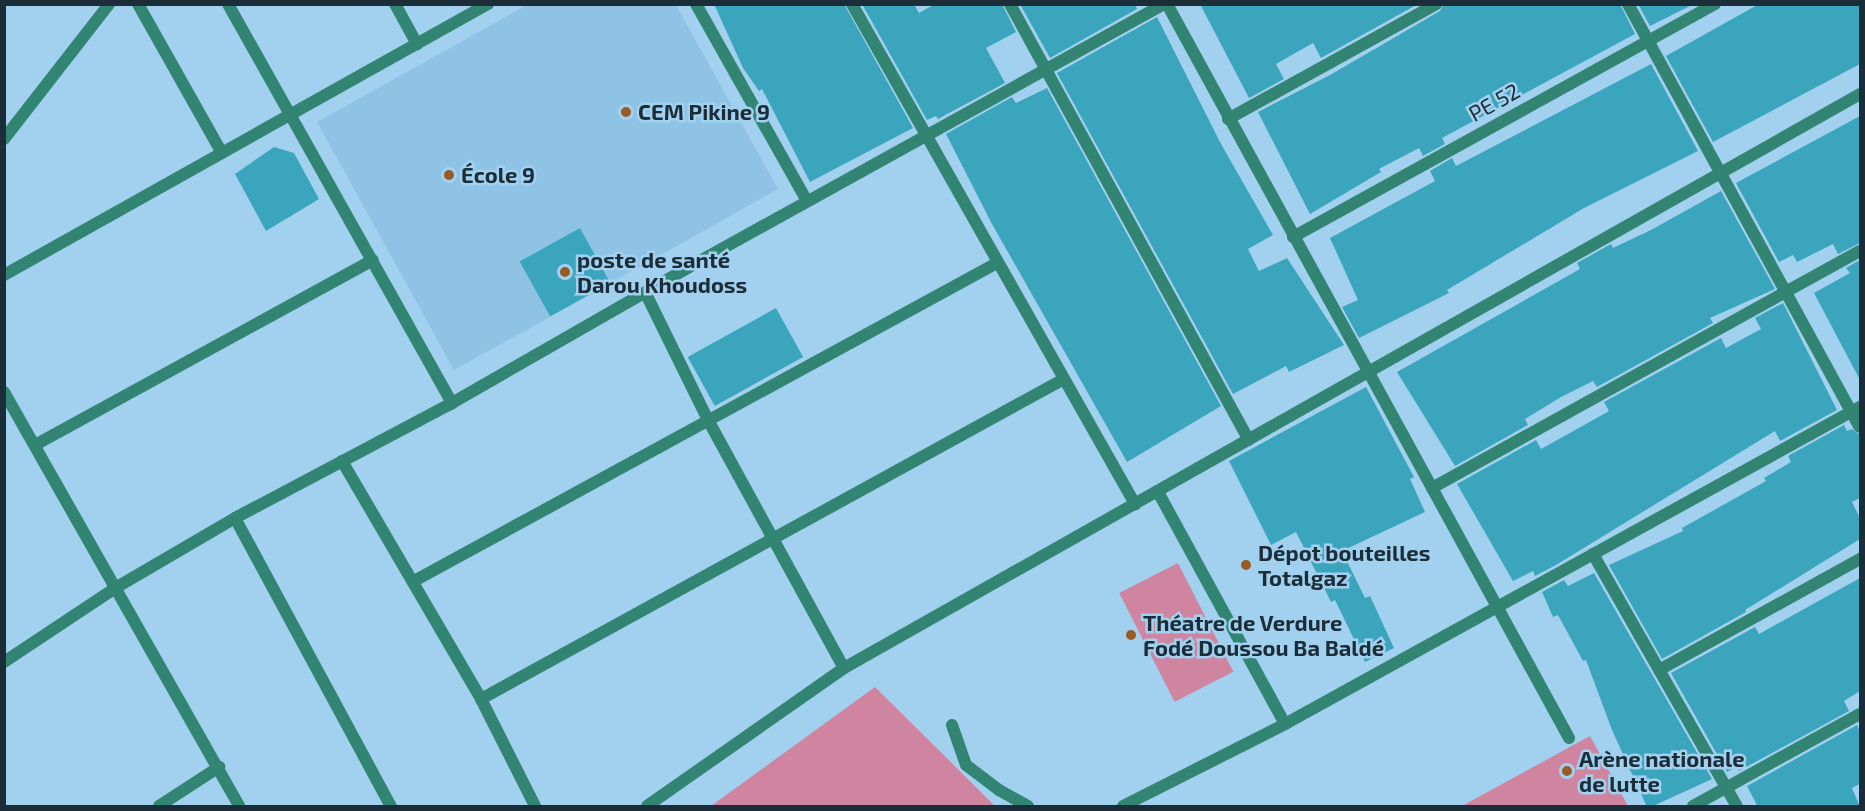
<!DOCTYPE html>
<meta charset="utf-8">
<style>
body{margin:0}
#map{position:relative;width:1865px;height:811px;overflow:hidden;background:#a2d1ef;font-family:"Exo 2",sans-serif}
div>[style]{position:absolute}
.built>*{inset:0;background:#8fc3e5}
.green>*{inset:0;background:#cf849f;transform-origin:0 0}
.building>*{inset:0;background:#3ca5be;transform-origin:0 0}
.minor>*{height:12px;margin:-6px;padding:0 6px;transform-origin:6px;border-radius:6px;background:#328473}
.tertiary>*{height:12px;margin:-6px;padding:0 6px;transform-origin:6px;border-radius:6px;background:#328473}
.dots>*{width:16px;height:16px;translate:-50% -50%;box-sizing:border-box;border:3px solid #a2d1ef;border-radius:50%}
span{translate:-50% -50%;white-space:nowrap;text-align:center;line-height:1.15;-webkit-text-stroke:5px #a2d1ef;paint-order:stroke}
.street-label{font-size:22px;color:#1a2d38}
.poi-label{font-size:22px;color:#1a2d38;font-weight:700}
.left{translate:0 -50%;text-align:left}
.frame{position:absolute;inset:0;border:6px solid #1a2d38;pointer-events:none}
</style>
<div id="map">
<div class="built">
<i style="clip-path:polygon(527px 5px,676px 5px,778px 189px,611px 283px,580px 228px,521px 261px,550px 317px,454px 370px,317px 122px)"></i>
</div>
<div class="green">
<i style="left:1178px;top:563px;width:122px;height:66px;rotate:63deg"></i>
<i style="clip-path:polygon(875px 687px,995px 806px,711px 806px)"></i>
<i style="clip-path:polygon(1590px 736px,1628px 806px,1462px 806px)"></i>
</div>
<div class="building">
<i style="clip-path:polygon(714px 4px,844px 4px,913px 128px,810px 182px,762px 89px,759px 91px,743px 68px)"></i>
<i style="clip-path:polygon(862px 4px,914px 4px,919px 13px,935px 4px,1002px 4px,1016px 32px,986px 48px,1005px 83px,938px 119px,936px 116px,927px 120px)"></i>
<i style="clip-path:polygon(1020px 4px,1135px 4px,1137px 9px,1050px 58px)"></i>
<i style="clip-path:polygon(1200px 4px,1418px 4px,1321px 58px,1313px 43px,1276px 64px,1284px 79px,1249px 98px)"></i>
<i style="clip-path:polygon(1444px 4px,1620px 4px,1635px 34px,1442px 138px,1445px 144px,1423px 156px,1419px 148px,1379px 169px,1381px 172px,1310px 214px,1258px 112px,1330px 75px,1440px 11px)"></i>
<i style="clip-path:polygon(1638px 4px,1694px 4px,1650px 26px)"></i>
<i style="clip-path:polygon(1759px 4px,1860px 4px,1860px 64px,1713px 142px,1666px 56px)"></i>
<i style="clip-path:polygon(1157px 17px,1221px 144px,1273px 235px,1248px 249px,1259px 271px,1287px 258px,1344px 345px,1289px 372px,1286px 366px,1233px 394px,1057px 73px)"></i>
<i style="clip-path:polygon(1651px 64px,1698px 151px,1584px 208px,1447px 290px,1449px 293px,1359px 338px,1342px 307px,1358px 300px,1330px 238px,1435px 181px,1430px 171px,1452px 158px,1456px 166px)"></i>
<i style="clip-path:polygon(1047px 88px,1221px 406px,1127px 462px,992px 224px,946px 134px,1012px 97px,1016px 103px)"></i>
<i style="clip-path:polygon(1860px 116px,1860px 243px,1838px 254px,1833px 244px,1797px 262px,1793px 255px,1779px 262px,1736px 183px)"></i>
<i style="clip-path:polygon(274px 147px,294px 153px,319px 199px,266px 231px,235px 174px)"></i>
<i style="clip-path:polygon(1721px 191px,1775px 289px,1710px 318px,1713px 323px,1597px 387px,1593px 381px,1561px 397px,1525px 419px,1528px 425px,1455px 466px,1397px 372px,1580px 269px,1577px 263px,1611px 244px,1613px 248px,1651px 230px)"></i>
<i style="left:580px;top:228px;width:63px;height:69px;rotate:61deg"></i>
<i style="clip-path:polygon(1860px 260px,1860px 380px,1814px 293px,1850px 273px,1846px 268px)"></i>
<i style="clip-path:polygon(1783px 303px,1837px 410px,1780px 441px,1775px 431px,1556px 565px,1535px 576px,1533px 571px,1513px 581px,1457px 484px,1536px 440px,1541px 449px,1586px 424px,1609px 411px,1604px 402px,1721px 338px,1726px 348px,1761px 329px,1755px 318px)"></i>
<i style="left:776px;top:308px;width:56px;height:101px;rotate:61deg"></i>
<i style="clip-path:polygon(1366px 387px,1414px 477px,1410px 479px,1425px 512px,1342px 551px,1365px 598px,1370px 596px,1394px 648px,1365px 662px,1335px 600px,1331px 602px,1296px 532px,1271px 545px,1229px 461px)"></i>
<i style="clip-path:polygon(1844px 425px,1847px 431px,1852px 429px,1860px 435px,1860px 498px,1852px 502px,1860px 518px,1860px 539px,1745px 610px,1746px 612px,1662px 659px,1609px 565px,1683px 531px,1682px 528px,1766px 481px,1764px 478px,1791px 462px,1788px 456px)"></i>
<i style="clip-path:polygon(1594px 573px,1712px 779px,1651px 807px,1647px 807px,1612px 730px,1586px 660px,1583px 661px,1558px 615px,1553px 617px,1542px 592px,1564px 580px,1568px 586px)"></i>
<i style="clip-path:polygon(1860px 578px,1860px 691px,1844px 701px,1849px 711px,1739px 771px,1737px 767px,1727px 772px,1671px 673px,1755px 627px,1759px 634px)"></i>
<i style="clip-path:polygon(1857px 725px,1860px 732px,1860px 784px,1852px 788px,1860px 807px,1758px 807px,1747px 786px)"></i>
</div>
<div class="minor">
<i style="left:138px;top:4px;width:171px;rotate:60.6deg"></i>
<i style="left:228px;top:4px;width:458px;rotate:60.7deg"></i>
<i style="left:395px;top:4px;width:46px;rotate:61.2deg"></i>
<i style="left:696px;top:4px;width:226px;rotate:60.6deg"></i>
<i style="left:852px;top:4px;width:575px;rotate:60.49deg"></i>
<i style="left:1010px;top:4px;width:497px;rotate:61.3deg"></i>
<i style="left:1167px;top:4px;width:837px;rotate:61.29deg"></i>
<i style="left:1628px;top:4px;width:482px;rotate:61.3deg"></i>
<i style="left:1228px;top:119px;width:238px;rotate:-28.9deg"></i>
<i style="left:4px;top:139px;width:171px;rotate:-52.1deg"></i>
<i style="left:1293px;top:237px;width:482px;rotate:-28.9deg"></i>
<i style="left:4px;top:275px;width:555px;rotate:-29.25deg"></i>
<i style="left:646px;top:294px;width:140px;rotate:63.8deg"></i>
<i style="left:708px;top:420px;width:283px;rotate:61.3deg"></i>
<i style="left:4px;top:392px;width:476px;rotate:60.4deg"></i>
<i style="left:35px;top:445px;width:385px;rotate:-28.7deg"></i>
<i style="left:342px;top:461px;width:276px;rotate:59.7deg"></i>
<i style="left:481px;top:699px;width:120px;rotate:63.2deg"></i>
<i style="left:1432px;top:488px;width:489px;rotate:-29deg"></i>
<i style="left:1158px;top:492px;width:264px;rotate:61.3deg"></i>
<i style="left:235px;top:518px;width:328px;rotate:61.6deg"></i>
<i style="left:1593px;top:554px;width:290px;rotate:60.3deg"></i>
<i style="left:414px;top:581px;width:662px;rotate:-28.62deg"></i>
<i style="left:4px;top:662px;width:136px;rotate:-33.6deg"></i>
<i style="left:117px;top:587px;width:137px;rotate:-30.3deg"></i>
<i style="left:235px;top:518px;width:246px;rotate:-27.9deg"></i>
<i style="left:452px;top:403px;width:273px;rotate:-29.8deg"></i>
<i style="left:689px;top:267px;width:543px;rotate:-28.97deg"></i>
<i style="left:1659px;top:670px;width:230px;rotate:-28.9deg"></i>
<i style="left:481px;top:699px;width:663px;rotate:-28.77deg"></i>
<i style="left:952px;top:725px;width:42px;rotate:70.7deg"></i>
<i style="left:966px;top:765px;width:41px;rotate:37.1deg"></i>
<i style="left:999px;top:790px;width:33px;rotate:29deg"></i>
<i style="left:159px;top:806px;width:72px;rotate:-33deg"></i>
<i style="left:1123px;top:806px;width:182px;rotate:-26.8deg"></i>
<i style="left:1285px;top:724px;width:657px;rotate:-28.87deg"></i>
<i style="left:1693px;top:806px;width:191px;rotate:-28.9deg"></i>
</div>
<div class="tertiary">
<i style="left:647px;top:806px;width:241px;rotate:-35deg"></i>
<i style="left:844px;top:668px;width:1167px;rotate:-29.46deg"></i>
</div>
<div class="dots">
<i style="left:626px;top:112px;background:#9a5a24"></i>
<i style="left:449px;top:175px;background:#9a5a24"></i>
<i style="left:565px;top:272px;background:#9a5a24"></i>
<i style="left:1246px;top:565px;background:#9a5a24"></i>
<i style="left:1131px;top:635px;background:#9a5a24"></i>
<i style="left:1567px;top:771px;background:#9a5a24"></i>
</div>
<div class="street-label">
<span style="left:1494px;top:102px;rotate:-29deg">PE 52</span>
</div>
<div class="poi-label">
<span class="left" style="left:638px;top:112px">CEM Pikine 9</span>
<span class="left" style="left:461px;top:175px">École 9</span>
<span class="left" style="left:577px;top:272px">poste de santé<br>Darou Khoudoss</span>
<span class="left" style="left:1258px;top:565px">Dépot bouteilles<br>Totalgaz</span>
<span class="left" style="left:1143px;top:635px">Théatre de Verdure<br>Fodé Doussou Ba Baldé</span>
<span class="left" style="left:1579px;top:771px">Arène nationale<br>de lutte</span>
</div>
<div class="frame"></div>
</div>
